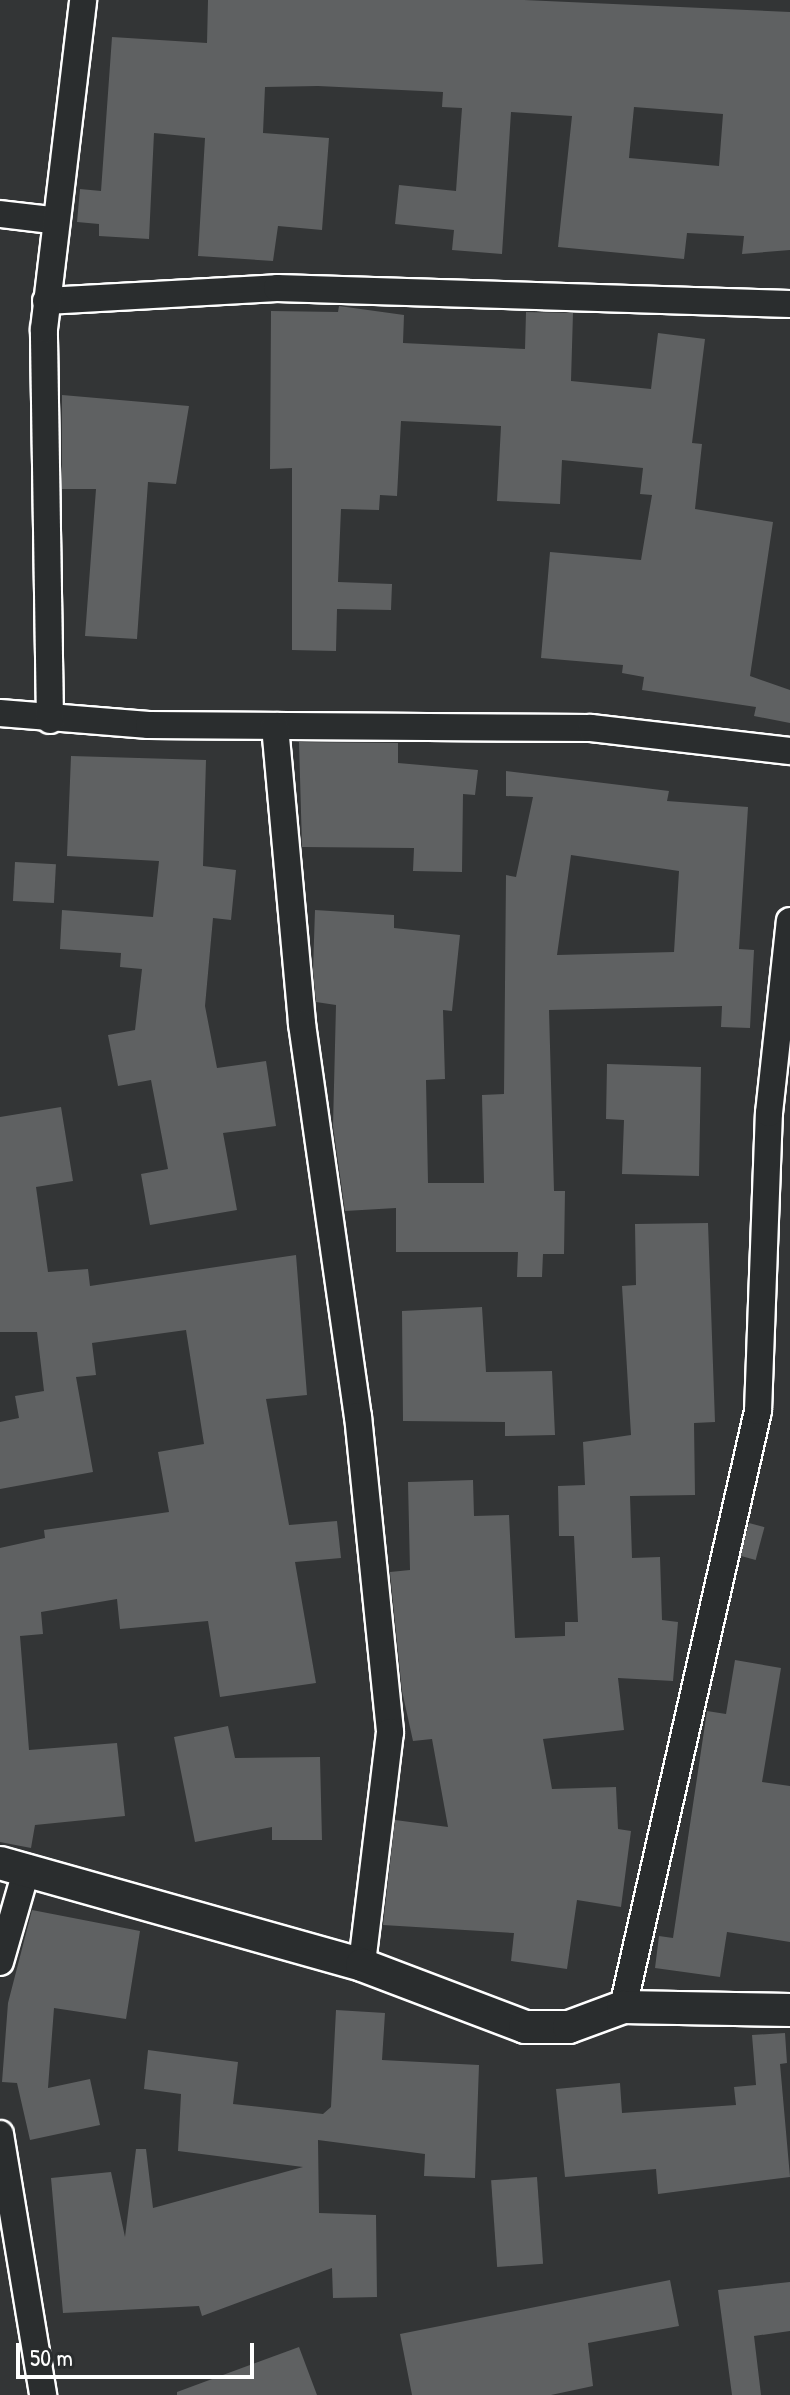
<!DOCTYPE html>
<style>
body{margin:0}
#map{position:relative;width:790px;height:2395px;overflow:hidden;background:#333536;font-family:"Patrick Hand",sans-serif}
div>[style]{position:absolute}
.building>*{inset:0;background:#5f6162;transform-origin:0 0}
.roads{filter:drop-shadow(2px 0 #fff) drop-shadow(-2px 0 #fff) drop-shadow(0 2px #fff) drop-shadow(0 -2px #fff)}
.minor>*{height:26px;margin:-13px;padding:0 13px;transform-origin:13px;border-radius:13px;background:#2a2d2e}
.tertiary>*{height:32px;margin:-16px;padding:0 16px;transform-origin:16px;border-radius:16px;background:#2a2d2e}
span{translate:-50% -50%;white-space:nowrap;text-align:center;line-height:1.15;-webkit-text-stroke:6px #2a2d2e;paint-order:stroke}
.scale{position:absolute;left:16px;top:2343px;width:238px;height:36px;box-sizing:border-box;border:4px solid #fff;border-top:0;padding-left:10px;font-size:24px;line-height:28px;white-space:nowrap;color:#fff;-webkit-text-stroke:6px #2a2d2e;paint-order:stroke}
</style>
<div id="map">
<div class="building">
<i style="clip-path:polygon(evenodd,208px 0,524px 0,790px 12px,790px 250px,742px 254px,744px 236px,687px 233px,684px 259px,558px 247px,572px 116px,511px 112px,502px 254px,452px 250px,454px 230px,395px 224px,399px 185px,456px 191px,462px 108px,442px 107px,443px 92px,318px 86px,265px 87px,263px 133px,329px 138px,322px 230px,278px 226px,273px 261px,198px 256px,205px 138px,154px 133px,149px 239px,99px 236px,99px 224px,77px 222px,80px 189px,101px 191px,112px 37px,207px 43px,208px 0,634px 107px,723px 114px,719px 166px,629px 158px,634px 107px)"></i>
<i style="clip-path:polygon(339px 306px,404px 315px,403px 343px,525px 349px,526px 312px,573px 313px,571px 381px,651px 389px,658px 333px,705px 339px,692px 443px,702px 444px,695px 509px,773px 522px,750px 676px,790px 690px,790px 723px,754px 716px,756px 707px,642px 690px,644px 677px,622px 673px,623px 665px,541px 658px,550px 552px,641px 560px,652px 495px,640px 494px,643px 468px,562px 460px,560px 504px,497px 501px,501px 426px,401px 421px,397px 496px,380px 495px,379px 510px,341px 509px,338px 582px,392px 584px,391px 610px,337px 609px,336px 651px,292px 650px,292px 468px,270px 469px,271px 311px,338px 312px)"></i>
<i style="clip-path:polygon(62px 395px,189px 406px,176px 484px,148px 482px,137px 639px,85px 636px,96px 489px,62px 489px)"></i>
<i style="clip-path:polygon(299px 742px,398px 743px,398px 763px,478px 770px,475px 795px,463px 794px,462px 872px,413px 871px,414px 848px,302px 847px)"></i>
<i style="clip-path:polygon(71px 756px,206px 760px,203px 866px,236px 870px,231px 920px,213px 918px,205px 1006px,217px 1068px,266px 1061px,276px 1126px,223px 1133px,237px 1210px,150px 1225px,141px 1174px,168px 1169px,151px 1080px,118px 1086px,108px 1035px,135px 1030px,142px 969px,120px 967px,121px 953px,60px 949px,62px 910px,153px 917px,159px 861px,67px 856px)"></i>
<i style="clip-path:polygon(evenodd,506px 771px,669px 791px,667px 801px,748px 807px,739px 949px,754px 950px,750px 1028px,721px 1027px,722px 1006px,549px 1010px,554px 1191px,565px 1191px,564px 1254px,543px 1254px,542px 1277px,517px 1277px,518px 1252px,396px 1252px,396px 1208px,345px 1211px,333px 1126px,336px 1005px,316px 1002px,313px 970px,315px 910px,394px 915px,394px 928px,460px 935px,452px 1011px,443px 1010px,445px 1079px,426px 1080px,428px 1183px,484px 1183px,482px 1095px,504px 1094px,506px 875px,516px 877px,533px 797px,506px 796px,506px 771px,571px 855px,679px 871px,674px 952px,557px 955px,571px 855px)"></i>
<i style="left:15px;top:862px;width:41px;height:39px;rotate:3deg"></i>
<i style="clip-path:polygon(607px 1064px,701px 1067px,699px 1176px,622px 1174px,624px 1120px,606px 1119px)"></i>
<i style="clip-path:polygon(61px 1107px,73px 1181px,36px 1187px,48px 1272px,88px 1269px,90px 1286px,296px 1255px,307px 1395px,266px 1399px,289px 1525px,337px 1521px,341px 1558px,295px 1562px,316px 1683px,220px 1697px,208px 1621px,120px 1629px,117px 1599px,41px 1612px,43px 1634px,20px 1636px,29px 1750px,117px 1743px,125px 1816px,35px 1825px,31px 1848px,0 1842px,0 1548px,45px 1538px,44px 1530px,169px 1512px,158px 1452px,204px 1444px,186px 1330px,92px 1343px,96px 1375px,76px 1377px,93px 1472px,0 1489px,0 1422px,19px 1418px,15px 1396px,44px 1391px,37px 1332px,0 1332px,0 1117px)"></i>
<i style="clip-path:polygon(708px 1223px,715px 1422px,694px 1423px,695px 1495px,630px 1496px,632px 1558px,660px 1557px,662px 1620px,678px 1622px,673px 1681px,618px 1678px,624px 1730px,543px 1739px,552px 1789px,616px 1787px,618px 1829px,631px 1831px,621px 1907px,577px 1900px,567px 1969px,511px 1961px,514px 1933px,383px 1925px,395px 1820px,448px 1827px,432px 1739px,413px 1741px,402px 1691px,390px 1572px,410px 1570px,408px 1482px,473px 1480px,474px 1516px,509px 1515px,515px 1638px,565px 1636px,565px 1622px,578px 1622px,574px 1536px,559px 1536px,558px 1486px,585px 1485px,583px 1442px,631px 1435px,622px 1286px,636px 1285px,635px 1224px)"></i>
<i style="clip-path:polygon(482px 1307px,486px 1372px,552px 1371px,555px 1435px,505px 1436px,505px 1422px,403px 1421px,402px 1311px)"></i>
<i style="left:749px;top:1523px;width:16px;height:34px;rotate:15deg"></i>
<i style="clip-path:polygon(735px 1660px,781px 1668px,762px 1782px,790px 1786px,790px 1942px,727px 1932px,720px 1977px,655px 1968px,659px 1936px,673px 1938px,707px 1711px,726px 1714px)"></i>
<i style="clip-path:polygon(228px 1726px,235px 1758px,320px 1757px,322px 1840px,272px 1840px,272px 1827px,195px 1842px,174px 1737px)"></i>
<i style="clip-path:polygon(32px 1910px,140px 1931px,126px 2019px,54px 2008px,48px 2088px,90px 2079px,100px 2125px,30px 2140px,17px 2083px,2px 2082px,8px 2003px)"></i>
<i style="clip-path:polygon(336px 2010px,385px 2013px,382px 2060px,479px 2065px,475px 2178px,424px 2176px,425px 2154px,318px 2140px,319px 2213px,376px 2215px,377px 2297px,333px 2298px,332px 2268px,202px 2316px,199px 2306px,63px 2313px,51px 2178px,111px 2172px,125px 2237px,136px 2149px,146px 2149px,153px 2208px,303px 2167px,178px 2151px,181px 2094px,144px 2089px,148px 2050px,238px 2062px,233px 2104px,323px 2114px,331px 2107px)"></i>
<i style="clip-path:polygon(785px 2033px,787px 2063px,780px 2064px,790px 2177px,658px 2194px,656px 2169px,565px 2177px,556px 2089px,620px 2083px,622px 2113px,736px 2105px,734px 2087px,756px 2085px,752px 2035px)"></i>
<i style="left:537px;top:2177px;width:87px;height:46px;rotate:86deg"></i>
<i style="clip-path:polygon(670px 2280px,679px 2326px,588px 2343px,593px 2386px,551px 2395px,412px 2395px,400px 2334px)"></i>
<i style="clip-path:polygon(790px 2282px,790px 2331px,754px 2336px,761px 2395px,732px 2395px,718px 2290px)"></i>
<i style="clip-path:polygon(299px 2347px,317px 2395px,177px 2395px,177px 2392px)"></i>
</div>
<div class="roads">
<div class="minor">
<i style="left:0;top:214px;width:51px;rotate:6.7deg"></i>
<i style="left:46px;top:301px;width:231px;rotate:-3.2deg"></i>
<i style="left:277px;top:288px;width:513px;rotate:1.79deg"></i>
<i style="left:0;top:713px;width:149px;rotate:4.6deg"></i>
<i style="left:149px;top:725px;width:442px;rotate:0.4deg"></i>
<i style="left:591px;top:728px;width:200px;rotate:6.6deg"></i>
<i style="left:50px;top:720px;width:391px;rotate:-90.9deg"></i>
<i style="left:44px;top:329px;width:331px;rotate:-83.2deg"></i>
<i style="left:275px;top:726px;width:299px;rotate:84.8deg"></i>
<i style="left:302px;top:1024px;width:396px;rotate:81.9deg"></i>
<i style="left:358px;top:1416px;width:318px;rotate:84.2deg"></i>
<i style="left:390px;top:1732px;width:235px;rotate:96.9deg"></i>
<i style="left:0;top:1962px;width:98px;rotate:-74deg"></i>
<i style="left:623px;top:2007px;width:611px;rotate:-77.24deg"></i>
<i style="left:758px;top:1411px;width:298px;rotate:-87.9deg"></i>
<i style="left:769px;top:1113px;width:193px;rotate:-83.8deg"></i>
<i style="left:0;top:2134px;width:265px;rotate:80.6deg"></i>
</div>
<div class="tertiary">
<i style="left:0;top:1863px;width:376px;rotate:15.7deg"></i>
<i style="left:362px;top:1965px;width:174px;rotate:20.8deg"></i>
<i style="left:525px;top:2027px;width:44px"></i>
<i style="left:569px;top:2027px;width:58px;rotate:-20.3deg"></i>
<i style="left:623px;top:2007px;width:167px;rotate:1deg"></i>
</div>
</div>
<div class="scale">50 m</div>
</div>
